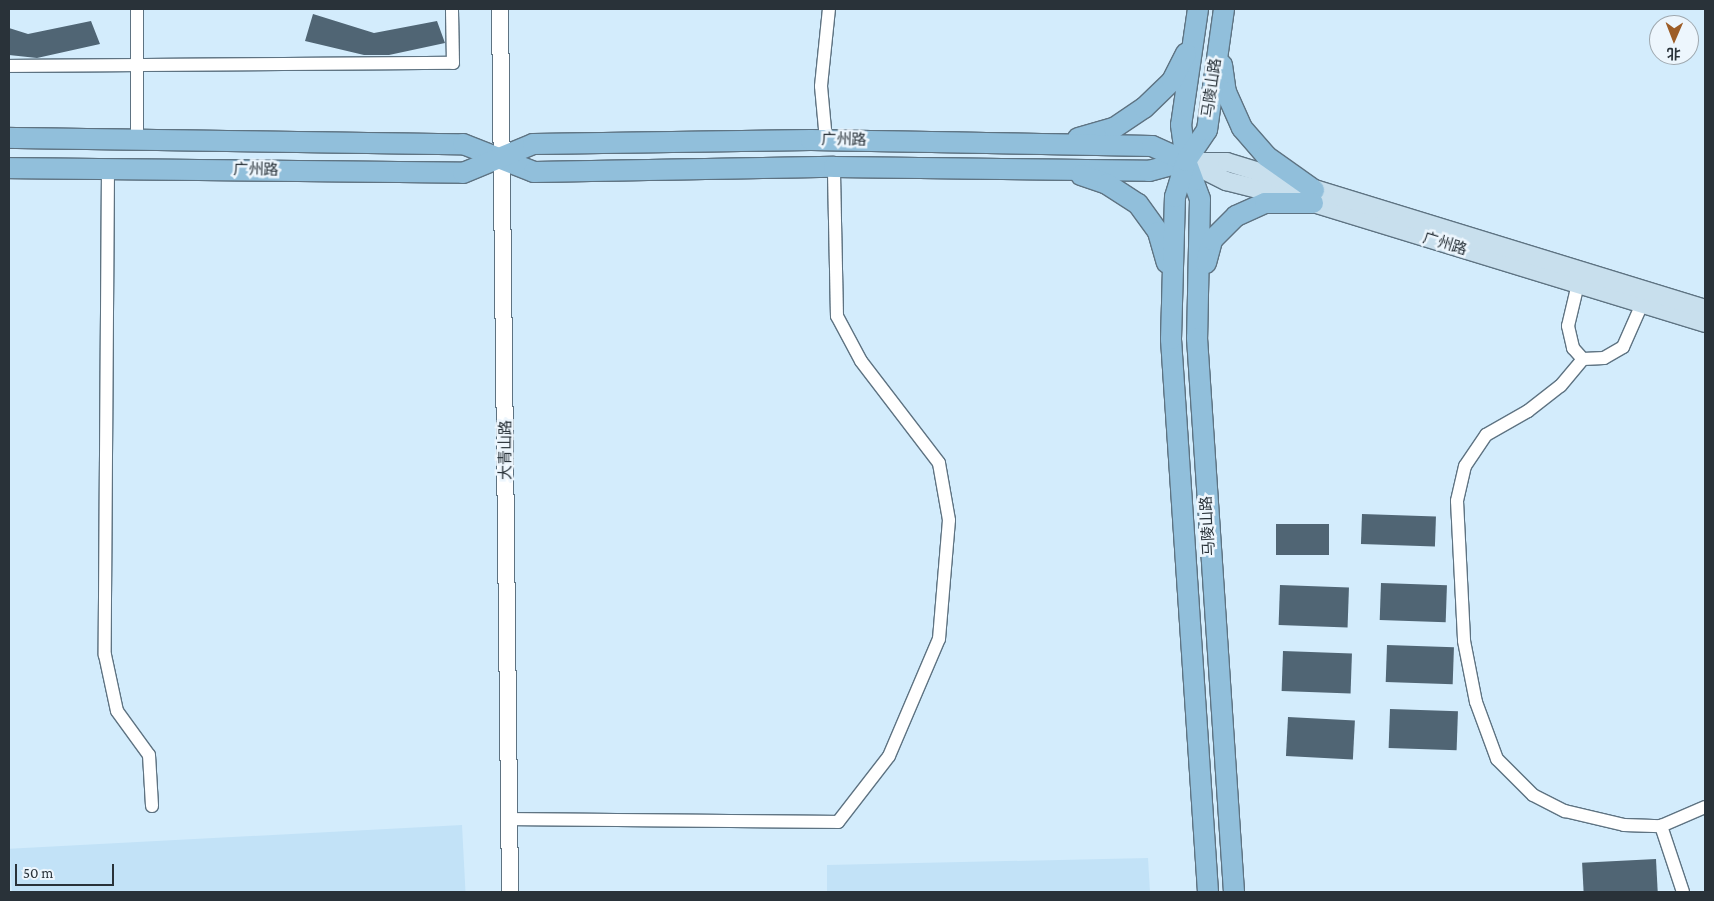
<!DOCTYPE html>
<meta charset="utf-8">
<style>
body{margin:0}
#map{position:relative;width:1714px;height:901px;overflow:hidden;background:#d3ecfc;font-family:"Crimson Pro","Noto Sans SC",serif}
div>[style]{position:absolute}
.built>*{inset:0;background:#c2e2f7;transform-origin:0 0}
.building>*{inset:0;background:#506574;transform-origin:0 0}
.roads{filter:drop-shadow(1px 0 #5e7382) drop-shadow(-1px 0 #5e7382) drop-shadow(0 1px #5e7382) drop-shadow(0 -1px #5e7382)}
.minor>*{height:12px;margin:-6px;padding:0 6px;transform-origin:6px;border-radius:6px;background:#fff}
.tertiary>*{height:16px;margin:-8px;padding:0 8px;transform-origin:8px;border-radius:8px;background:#fff}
.secondary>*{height:18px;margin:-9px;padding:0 9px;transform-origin:9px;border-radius:9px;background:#c8dfed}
.primary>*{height:20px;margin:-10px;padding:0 10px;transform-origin:10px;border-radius:10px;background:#91bfdb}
span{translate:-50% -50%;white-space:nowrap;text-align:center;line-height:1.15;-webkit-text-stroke:5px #edf6fd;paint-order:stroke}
.street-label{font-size:15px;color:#293239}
.frame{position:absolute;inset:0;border:10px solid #293239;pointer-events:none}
.north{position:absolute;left:1649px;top:15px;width:50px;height:50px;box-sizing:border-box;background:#edf6fd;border:1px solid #9fa8af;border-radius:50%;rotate:181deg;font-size:14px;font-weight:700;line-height:20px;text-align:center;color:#293239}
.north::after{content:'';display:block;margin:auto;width:18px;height:22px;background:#9d5d27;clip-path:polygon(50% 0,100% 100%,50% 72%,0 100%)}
.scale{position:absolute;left:15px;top:864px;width:99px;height:22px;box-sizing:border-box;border:2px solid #293239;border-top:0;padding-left:6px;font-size:15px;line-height:18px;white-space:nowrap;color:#293239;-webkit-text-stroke:4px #edf6fd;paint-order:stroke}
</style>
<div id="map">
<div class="built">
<i style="left:462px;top:825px;width:67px;height:453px;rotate:87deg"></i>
<i style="clip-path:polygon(1148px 858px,1150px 892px,827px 892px,827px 865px)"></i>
</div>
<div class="building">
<i style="clip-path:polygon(313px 14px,374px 33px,437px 21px,445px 43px,389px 55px,364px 55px,305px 41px)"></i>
<i style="clip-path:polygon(91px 21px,100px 44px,37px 58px,9px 55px,9px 28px,28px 34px)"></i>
<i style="left:1362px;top:514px;width:74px;height:30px;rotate:2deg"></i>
<i style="left:1276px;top:524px;width:53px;height:31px"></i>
<i style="left:1381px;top:583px;width:66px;height:37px;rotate:2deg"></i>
<i style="left:1280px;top:585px;width:69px;height:40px;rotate:2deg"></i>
<i style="left:1387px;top:645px;width:67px;height:37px;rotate:2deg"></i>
<i style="left:1283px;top:651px;width:69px;height:40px;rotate:2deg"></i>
<i style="left:1390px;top:709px;width:68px;height:39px;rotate:2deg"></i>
<i style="left:1288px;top:717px;width:67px;height:39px;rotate:3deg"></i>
<i style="left:1656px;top:859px;width:33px;height:74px;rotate:87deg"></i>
</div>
<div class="roads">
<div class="minor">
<i style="left:137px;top:9px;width:129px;rotate:90deg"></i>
<i style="left:9px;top:66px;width:444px;rotate:-0.4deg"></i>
<i style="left:453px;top:63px;width:54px;rotate:-91.1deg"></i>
<i style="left:826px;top:140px;width:54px;rotate:-95.3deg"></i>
<i style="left:821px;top:86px;width:77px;rotate:-84.1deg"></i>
<i style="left:108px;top:169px;width:486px;rotate:90.4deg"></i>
<i style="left:105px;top:655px;width:57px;rotate:77.9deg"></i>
<i style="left:117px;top:711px;width:54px;rotate:54deg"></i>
<i style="left:149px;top:755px;width:51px;rotate:86.6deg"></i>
<i style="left:1578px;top:284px;width:43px;rotate:103.4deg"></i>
<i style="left:1568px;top:326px;width:23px;rotate:77deg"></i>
<i style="left:1573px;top:348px;width:15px;rotate:48deg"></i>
<i style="left:1583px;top:359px;width:21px;rotate:-3deg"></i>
<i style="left:1604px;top:358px;width:22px;rotate:-30deg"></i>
<i style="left:1623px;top:347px;width:47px;rotate:-66.2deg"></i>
<i style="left:1583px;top:359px;width:35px;rotate:130deg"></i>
<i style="left:1560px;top:386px;width:41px;rotate:142deg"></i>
<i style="left:1528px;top:411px;width:48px;rotate:150.3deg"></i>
<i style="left:1486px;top:435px;width:37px;rotate:124deg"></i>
<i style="left:1465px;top:466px;width:36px;rotate:103deg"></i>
<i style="left:1457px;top:501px;width:140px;rotate:87.1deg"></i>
<i style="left:1464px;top:641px;width:62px;rotate:78.9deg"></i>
<i style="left:1476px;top:702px;width:61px;rotate:69.8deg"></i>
<i style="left:1497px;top:759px;width:51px;rotate:45deg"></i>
<i style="left:1533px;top:795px;width:36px;rotate:27deg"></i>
<i style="left:1565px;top:811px;width:61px;rotate:13.3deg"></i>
<i style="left:1624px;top:825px;width:37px;rotate:2deg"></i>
<i style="left:509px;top:819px;width:329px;rotate:0.5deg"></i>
<i style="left:838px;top:822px;width:83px;rotate:-52.3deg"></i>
<i style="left:889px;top:756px;width:127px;rotate:-66.9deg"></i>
<i style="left:939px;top:639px;width:119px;rotate:-85.2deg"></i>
<i style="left:949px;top:520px;width:58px;rotate:-100deg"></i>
<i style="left:939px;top:463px;width:128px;rotate:-127.4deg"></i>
<i style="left:861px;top:361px;width:51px;rotate:-118.1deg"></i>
<i style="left:837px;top:316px;width:149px;rotate:-91.2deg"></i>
<i style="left:1683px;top:892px;width:70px;rotate:-108.4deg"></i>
<i style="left:1661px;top:826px;width:48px;rotate:-23.4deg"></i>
</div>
<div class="tertiary">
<i style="left:500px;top:9px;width:883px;rotate:89.35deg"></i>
</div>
<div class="secondary">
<i style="left:1186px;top:161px;width:45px;rotate:26.6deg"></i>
<i style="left:1226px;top:181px;width:90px;rotate:14.2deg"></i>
<i style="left:1313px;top:203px;width:410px;rotate:17deg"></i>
<i style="left:1191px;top:162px;width:36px"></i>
<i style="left:1227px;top:162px;width:500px;rotate:17.09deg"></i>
</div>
<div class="primary">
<i style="left:1198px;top:9px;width:117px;rotate:98.3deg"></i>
<i style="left:1181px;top:125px;width:36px;rotate:82deg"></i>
<i style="left:1186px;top:161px;width:40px;rotate:69.8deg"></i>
<i style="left:1200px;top:199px;width:139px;rotate:91.2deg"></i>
<i style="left:1197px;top:338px;width:555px;rotate:86.18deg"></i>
<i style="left:1222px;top:65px;width:27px;rotate:82deg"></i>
<i style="left:1226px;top:92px;width:39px;rotate:66deg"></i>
<i style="left:1242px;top:128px;width:37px;rotate:49deg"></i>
<i style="left:1266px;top:156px;width:59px;rotate:35.3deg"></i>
<i style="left:9px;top:138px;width:454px;rotate:0.8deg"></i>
<i style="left:463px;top:144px;width:76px;rotate:21.5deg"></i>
<i style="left:534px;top:172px;width:300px;rotate:-1deg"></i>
<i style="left:834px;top:167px;width:315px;rotate:0.7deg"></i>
<i style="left:1149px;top:171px;width:38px;rotate:-15deg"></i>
<i style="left:1078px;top:138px;width:37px;rotate:-16deg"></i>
<i style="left:1114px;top:128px;width:36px;rotate:-34deg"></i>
<i style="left:1144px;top:108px;width:39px;rotate:-44deg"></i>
<i style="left:1172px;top:81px;width:31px;rotate:-63deg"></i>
<i style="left:9px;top:168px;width:454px;rotate:0.6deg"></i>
<i style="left:463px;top:173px;width:76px;rotate:-22.5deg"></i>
<i style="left:533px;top:144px;width:278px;rotate:-0.8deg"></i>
<i style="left:811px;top:140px;width:341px;rotate:1deg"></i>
<i style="left:1152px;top:146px;width:37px;rotate:24deg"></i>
<i style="left:1081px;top:175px;width:28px;rotate:19deg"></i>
<i style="left:1107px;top:184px;width:37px;rotate:33deg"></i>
<i style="left:1138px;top:204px;width:34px;rotate:54deg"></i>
<i style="left:1158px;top:232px;width:32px;rotate:74deg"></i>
<i style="left:1206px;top:263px;width:24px;rotate:-75deg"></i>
<i style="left:1212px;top:240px;width:34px;rotate:-45deg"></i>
<i style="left:1236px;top:216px;width:32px;rotate:-24deg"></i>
<i style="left:1265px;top:203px;width:48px"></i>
<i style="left:1208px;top:892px;width:554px;rotate:-93.83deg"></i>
<i style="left:1171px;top:339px;width:142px;rotate:-88.4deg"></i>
<i style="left:1175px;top:197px;width:38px;rotate:-73deg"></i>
<i style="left:1186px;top:161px;width:37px;rotate:-56deg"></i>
<i style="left:1207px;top:130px;width:122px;rotate:-82deg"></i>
</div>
</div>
<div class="street-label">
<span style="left:1212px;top:88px;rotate:-82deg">马陵山路</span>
<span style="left:844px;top:140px;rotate:1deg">广州路</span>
<span style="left:256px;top:170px;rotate:1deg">广州路</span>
<span style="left:1445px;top:244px;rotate:17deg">广州路</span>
<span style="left:506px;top:450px;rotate:-90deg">大青山路</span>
<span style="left:1208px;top:526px;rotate:-93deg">马陵山路</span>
</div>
<div class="frame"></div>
<div class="north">北</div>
<div class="scale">50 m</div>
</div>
